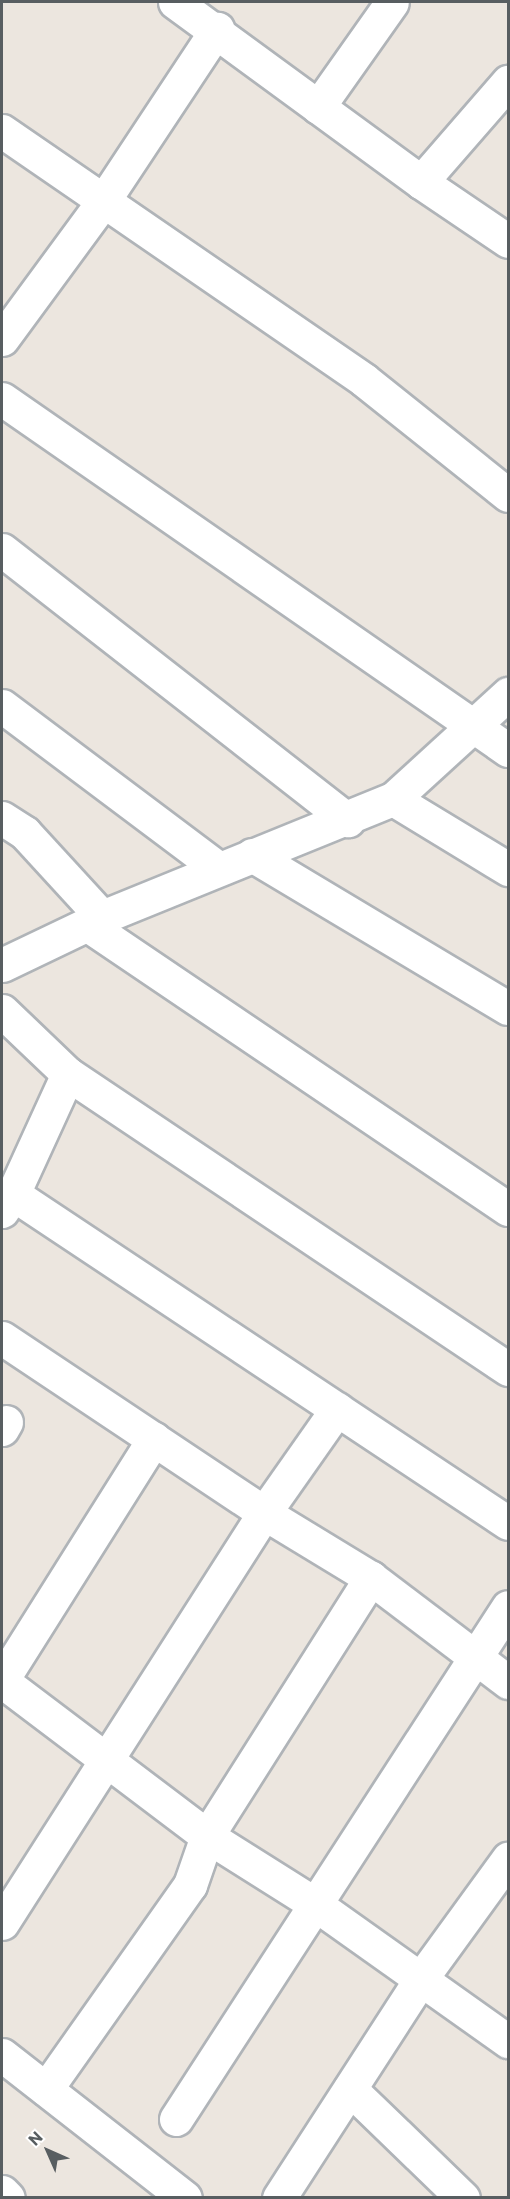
<!DOCTYPE html>
<style>
body{margin:0}
#map{position:relative;width:510px;height:2199px;overflow:hidden;background:#ece6df;font-family:Commissioner,sans-serif}
div>[style]{position:absolute}
.roads{filter:drop-shadow(2px 0 #b0b4b8) drop-shadow(-2px 0 #b0b4b8) drop-shadow(0 2px #b0b4b8) drop-shadow(0 -2px #b0b4b8)}
.minor>*{height:33px;margin:-16.5px;padding:0 16.5px;transform-origin:16.5px;border-radius:16.5px;background:#fff}
span{translate:-50% -50%;white-space:nowrap;text-align:center;line-height:1.15;-webkit-text-stroke:6px #fff;paint-order:stroke}
.frame{position:absolute;inset:0;border:3px solid #585e61;pointer-events:none}
.north{position:absolute;left:18px;top:2121px;width:60px;height:60px;-webkit-text-stroke:4px #fff;paint-order:stroke;rotate:315deg;font-size:16px;font-weight:700;line-height:24px;text-align:center;color:#585e61}
.north::after{content:'';display:block;margin:auto;width:21px;height:27px;background:#585e61;clip-path:polygon(50% 0,100% 100%,50% 72%,0 100%)}
</style>
<div id="map">
<div class="roads">
<div class="minor">
<i style="left:175px;top:2px;width:305px;rotate:36.2deg"></i>
<i style="left:421px;top:182px;width:105px;rotate:34.1deg"></i>
<i style="left:318px;top:107px;width:128px;rotate:-54.8deg"></i>
<i style="left:2px;top:131px;width:439px;rotate:34.5deg"></i>
<i style="left:364px;top:380px;width:184px;rotate:38.6deg"></i>
<i style="left:421px;top:182px;width:133px;rotate:-49deg"></i>
<i style="left:2px;top:339px;width:169px;rotate:-53.7deg"></i>
<i style="left:102px;top:203px;width:209px;rotate:-56.5deg"></i>
<i style="left:2px;top:399px;width:616px;rotate:34.75deg"></i>
<i style="left:2px;top:550px;width:439px;rotate:38deg"></i>
<i style="left:2px;top:706px;width:271px;rotate:36.9deg"></i>
<i style="left:393px;top:799px;width:135px;rotate:31.3deg"></i>
<i style="left:2px;top:818px;width:27px;rotate:33deg"></i>
<i style="left:25px;top:833px;width:114px;rotate:47.5deg"></i>
<i style="left:252px;top:855px;width:298px;rotate:30.9deg"></i>
<i style="left:88px;top:925px;width:507px;rotate:34.07deg"></i>
<i style="left:2px;top:965px;width:111px;rotate:-25.6deg"></i>
<i style="left:102px;top:917px;width:314px;rotate:-22.1deg"></i>
<i style="left:393px;top:799px;width:156px;rotate:-42.4deg"></i>
<i style="left:2px;top:1011px;width:91px;rotate:43.7deg"></i>
<i style="left:68px;top:1074px;width:530px;rotate:33.84deg"></i>
<i style="left:13px;top:1194px;width:594px;rotate:33.61deg"></i>
<i style="left:2px;top:1211px;width:20px;rotate:-57deg"></i>
<i style="left:13px;top:1194px;width:132px;rotate:-65.4deg"></i>
<i style="left:2px;top:1338px;width:315px;rotate:33.7deg"></i>
<i style="left:264px;top:1513px;width:125px;rotate:31.3deg"></i>
<i style="left:371px;top:1578px;width:172px;rotate:37.2deg"></i>
<i style="left:2px;top:1429px;width:8px;rotate:-60deg"></i>
<i style="left:2px;top:1680px;width:285px;rotate:-57.8deg"></i>
<i style="left:2px;top:1681px;width:257px;rotate:37.1deg"></i>
<i style="left:207px;top:1836px;width:128px;rotate:32.2deg"></i>
<i style="left:315px;top:1904px;width:237px;rotate:35.4deg"></i>
<i style="left:2px;top:1923px;width:487px;rotate:-57.4deg"></i>
<i style="left:264px;top:1513px;width:127px;rotate:-54.9deg"></i>
<i style="left:2px;top:2055px;width:232px;rotate:38deg"></i>
<i style="left:46px;top:2089px;width:250px;rotate:-54.8deg"></i>
<i style="left:190px;top:1885px;width:52px;rotate:-70.9deg"></i>
<i style="left:207px;top:1836px;width:306px;rotate:-57.6deg"></i>
<i style="left:350px;top:2089px;width:157px;rotate:44deg"></i>
<i style="left:176px;top:2119px;width:610px;rotate:-57.04deg"></i>
<i style="left:2px;top:2192px;width:8px;rotate:45deg"></i>
<i style="left:279px;top:2198px;width:260px;rotate:-57.1deg"></i>
<i style="left:420px;top:1980px;width:150px;rotate:-54deg"></i>
</div>
</div>
<div class="frame"></div>
<div class="north">N</div>
</div>
